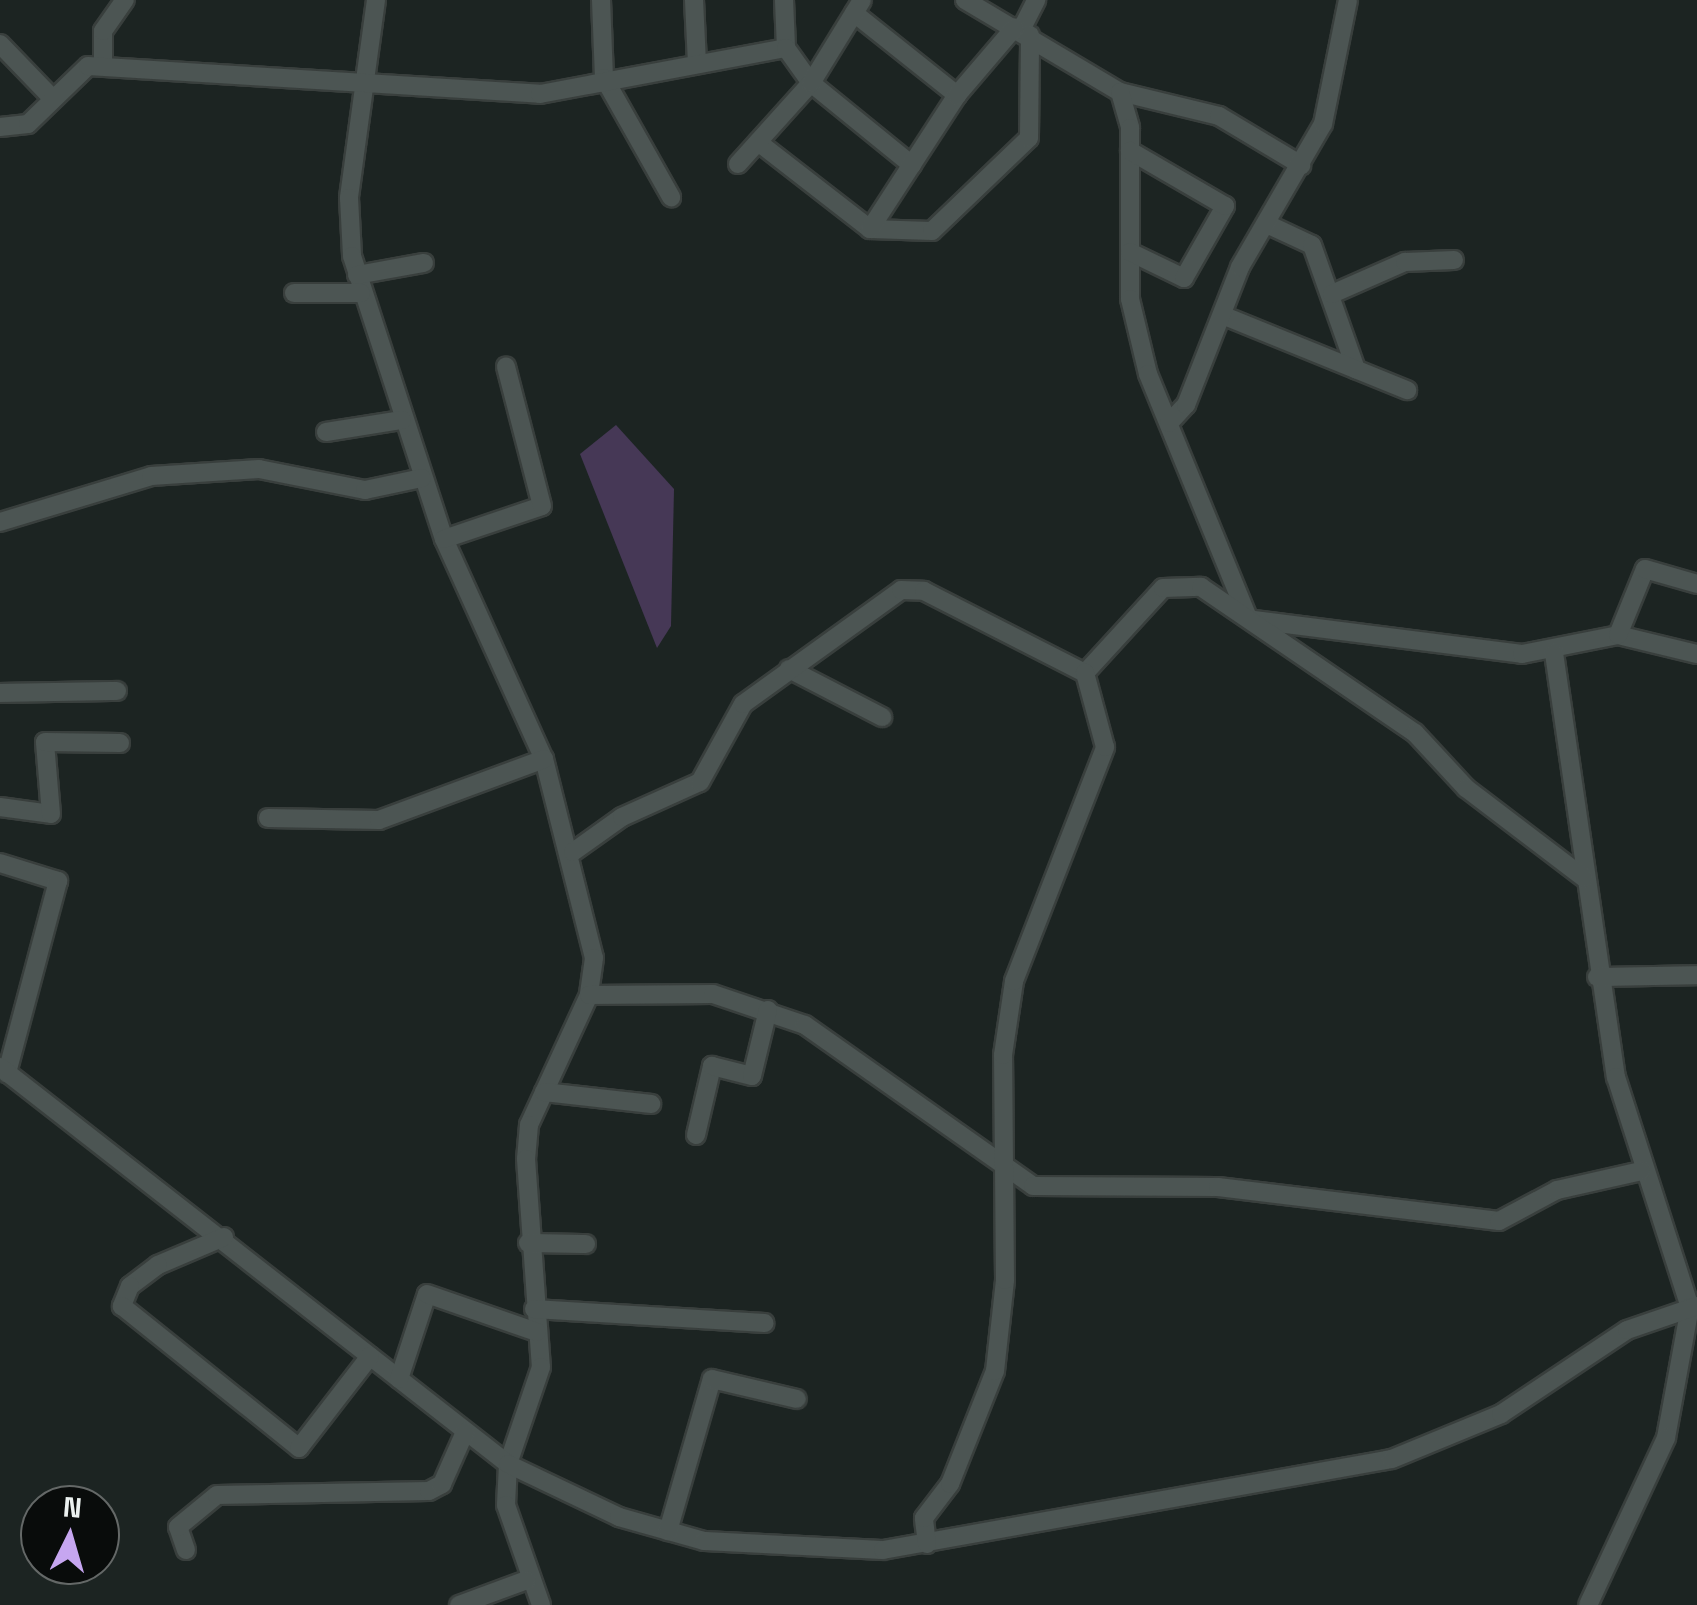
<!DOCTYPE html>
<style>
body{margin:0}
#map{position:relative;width:1697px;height:1605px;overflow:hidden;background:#1c2422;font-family:"Space Grotesk",sans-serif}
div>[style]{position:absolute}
.green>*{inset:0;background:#463856}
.roads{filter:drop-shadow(2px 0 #393f3d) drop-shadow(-2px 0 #393f3d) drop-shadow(0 2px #393f3d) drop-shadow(0 -2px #393f3d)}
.minor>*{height:18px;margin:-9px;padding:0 9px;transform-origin:9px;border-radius:9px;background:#4c5553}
span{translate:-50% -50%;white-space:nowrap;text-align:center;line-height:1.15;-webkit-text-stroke:9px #090c0b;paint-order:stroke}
.north{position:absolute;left:20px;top:1485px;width:100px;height:100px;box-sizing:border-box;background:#090c0b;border:2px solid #646867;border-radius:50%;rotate:5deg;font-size:28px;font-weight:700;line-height:40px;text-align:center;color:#ecf2f0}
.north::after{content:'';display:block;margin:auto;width:35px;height:45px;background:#c6a6f0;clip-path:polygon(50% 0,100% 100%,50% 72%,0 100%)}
</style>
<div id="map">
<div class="green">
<i style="clip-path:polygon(616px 425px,674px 489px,671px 626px,657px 648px,580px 454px)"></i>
</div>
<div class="roads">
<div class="minor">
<i style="left:376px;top:0;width:200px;rotate:97.8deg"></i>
<i style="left:349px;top:198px;width:58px;rotate:87deg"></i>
<i style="left:352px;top:256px;width:298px;rotate:72deg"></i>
<i style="left:444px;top:539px;width:242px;rotate:65.6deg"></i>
<i style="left:544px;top:759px;width:205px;rotate:75.9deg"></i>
<i style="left:594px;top:958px;width:37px;rotate:98deg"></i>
<i style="left:589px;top:995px;width:143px;rotate:114.8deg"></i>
<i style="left:529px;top:1125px;width:34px;rotate:95deg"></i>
<i style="left:526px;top:1159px;width:209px;rotate:85.9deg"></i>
<i style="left:541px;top:1367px;width:102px;rotate:108.8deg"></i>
<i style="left:508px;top:1464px;width:41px;rotate:92.8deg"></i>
<i style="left:506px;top:1505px;width:106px;rotate:70.7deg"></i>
<i style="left:601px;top:0;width:78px;rotate:87.8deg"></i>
<i style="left:604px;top:78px;width:137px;rotate:60.6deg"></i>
<i style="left:694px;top:0;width:63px;rotate:87.3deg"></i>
<i style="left:784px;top:0;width:48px;rotate:87.6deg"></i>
<i style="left:965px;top:0;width:180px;rotate:30.7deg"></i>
<i style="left:1120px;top:92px;width:102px;rotate:13.6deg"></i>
<i style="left:1219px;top:116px;width:96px;rotate:30.9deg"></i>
<i style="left:854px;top:13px;width:132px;rotate:38.5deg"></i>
<i style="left:1021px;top:30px;width:34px;rotate:-63deg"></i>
<i style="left:0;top:44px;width:74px;rotate:46.1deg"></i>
<i style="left:103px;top:66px;width:35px;rotate:-90deg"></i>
<i style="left:103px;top:31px;width:38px;rotate:-55deg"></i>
<i style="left:1120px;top:92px;width:37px;rotate:74deg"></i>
<i style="left:1130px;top:128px;width:171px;rotate:90deg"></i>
<i style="left:1130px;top:299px;width:77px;rotate:76.5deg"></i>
<i style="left:1148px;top:374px;width:264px;rotate:67.7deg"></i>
<i style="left:0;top:127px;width:28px;rotate:-6deg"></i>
<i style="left:28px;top:124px;width:83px;rotate:-44deg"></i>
<i style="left:88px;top:66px;width:453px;rotate:3.5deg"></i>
<i style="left:540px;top:94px;width:250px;rotate:-10.6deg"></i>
<i style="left:786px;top:48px;width:43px;rotate:54.5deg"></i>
<i style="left:811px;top:83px;width:130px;rotate:39.1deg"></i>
<i style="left:758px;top:142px;width:142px;rotate:37.8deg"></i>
<i style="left:870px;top:229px;width:62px;rotate:1.8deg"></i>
<i style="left:932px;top:231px;width:134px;rotate:-43.8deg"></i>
<i style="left:1029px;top:138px;width:103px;rotate:-89.4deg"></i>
<i style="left:738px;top:164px;width:109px;rotate:-48deg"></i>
<i style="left:811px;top:83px;width:97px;rotate:-58.4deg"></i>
<i style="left:1269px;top:225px;width:47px;rotate:24.9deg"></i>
<i style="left:1312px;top:245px;width:132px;rotate:70.5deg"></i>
<i style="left:870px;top:229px;width:160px;rotate:-57deg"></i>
<i style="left:957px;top:95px;width:89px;rotate:-49.5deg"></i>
<i style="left:1130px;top:252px;width:60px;rotate:25.7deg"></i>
<i style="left:1184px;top:278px;width:83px;rotate:-60.3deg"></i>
<i style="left:1225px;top:206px;width:110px;rotate:-149.9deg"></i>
<i style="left:357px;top:275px;width:68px;rotate:-10.2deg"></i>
<i style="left:294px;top:293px;width:67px"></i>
<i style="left:1332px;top:294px;width:80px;rotate:-23.7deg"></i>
<i style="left:1405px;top:262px;width:49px;rotate:-2.3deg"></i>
<i style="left:1222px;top:315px;width:200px;rotate:22.1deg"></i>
<i style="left:1169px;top:423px;width:25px;rotate:-47deg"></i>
<i style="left:1186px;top:405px;width:148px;rotate:-68.6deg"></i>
<i style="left:1240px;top:267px;width:165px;rotate:-59.9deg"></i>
<i style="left:1323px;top:124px;width:126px;rotate:-78.6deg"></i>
<i style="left:326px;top:432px;width:77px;rotate:-9deg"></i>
<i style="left:0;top:522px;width:158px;rotate:-16.9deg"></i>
<i style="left:151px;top:476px;width:108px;rotate:-3.7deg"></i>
<i style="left:259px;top:469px;width:108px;rotate:11.2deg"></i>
<i style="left:365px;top:490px;width:58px;rotate:-11.9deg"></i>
<i style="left:444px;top:539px;width:103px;rotate:-18.6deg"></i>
<i style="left:542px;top:506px;width:144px;rotate:-104.5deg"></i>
<i style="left:1254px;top:620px;width:270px;rotate:7.2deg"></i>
<i style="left:1522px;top:654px;width:98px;rotate:-11.2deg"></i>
<i style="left:1618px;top:635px;width:81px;rotate:13.5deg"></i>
<i style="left:1618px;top:635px;width:71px;rotate:-67.8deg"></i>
<i style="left:1645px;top:569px;width:54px;rotate:16.1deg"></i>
<i style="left:1554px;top:653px;width:429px;rotate:81.7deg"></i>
<i style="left:1616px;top:1077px;width:242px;rotate:72.2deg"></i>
<i style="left:1690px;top:1307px;width:133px;rotate:100.4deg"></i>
<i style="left:1666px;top:1438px;width:184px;rotate:115deg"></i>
<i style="left:789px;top:669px;width:105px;rotate:27.3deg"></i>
<i style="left:1085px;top:673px;width:115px;rotate:-47.5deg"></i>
<i style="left:1163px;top:588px;width:38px;rotate:-2deg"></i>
<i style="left:1201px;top:587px;width:259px;rotate:34.3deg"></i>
<i style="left:1415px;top:733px;width:75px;rotate:47.2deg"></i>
<i style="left:1466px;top:788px;width:148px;rotate:37.3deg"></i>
<i style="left:0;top:693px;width:117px;rotate:-1deg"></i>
<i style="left:0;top:807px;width:51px;rotate:7.8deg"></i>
<i style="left:51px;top:814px;width:72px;rotate:-94.8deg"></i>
<i style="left:45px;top:742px;width:75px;rotate:0.8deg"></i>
<i style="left:268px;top:818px;width:111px;rotate:1deg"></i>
<i style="left:379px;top:820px;width:176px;rotate:-20.3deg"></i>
<i style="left:573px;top:852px;width:60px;rotate:-35.5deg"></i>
<i style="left:622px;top:817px;width:85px;rotate:-24.2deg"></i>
<i style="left:700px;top:782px;width:89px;rotate:-61.1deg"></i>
<i style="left:743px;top:704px;width:195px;rotate:-35.8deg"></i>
<i style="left:901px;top:590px;width:23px;rotate:2deg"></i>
<i style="left:924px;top:591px;width:181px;rotate:27deg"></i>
<i style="left:0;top:863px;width:61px;rotate:17.2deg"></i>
<i style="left:58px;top:881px;width:199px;rotate:104.9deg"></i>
<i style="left:1597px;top:977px;width:100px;rotate:-1.1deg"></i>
<i style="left:589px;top:995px;width:124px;rotate:-0.5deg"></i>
<i style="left:713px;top:994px;width:97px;rotate:18.6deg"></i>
<i style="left:805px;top:1025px;width:279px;rotate:35.2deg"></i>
<i style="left:1033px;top:1186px;width:185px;rotate:0.3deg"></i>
<i style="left:1218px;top:1187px;width:283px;rotate:6.9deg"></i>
<i style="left:1499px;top:1221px;width:66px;rotate:-28.1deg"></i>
<i style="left:1557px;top:1190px;width:86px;rotate:-12.7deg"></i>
<i style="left:0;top:1067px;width:645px;rotate:38.01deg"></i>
<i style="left:508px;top:1464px;width:123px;rotate:25.5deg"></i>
<i style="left:619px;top:1517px;width:88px;rotate:15.8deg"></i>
<i style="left:704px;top:1541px;width:179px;rotate:2.9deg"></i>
<i style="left:883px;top:1550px;width:517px;rotate:-10.14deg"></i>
<i style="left:1392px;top:1459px;width:118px;rotate:-22.4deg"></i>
<i style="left:1501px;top:1414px;width:151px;rotate:-33.7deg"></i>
<i style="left:1627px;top:1330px;width:74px;rotate:-18.9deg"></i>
<i style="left:544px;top:1092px;width:108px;rotate:6.4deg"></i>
<i style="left:696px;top:1135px;width:71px;rotate:-76.9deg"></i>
<i style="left:712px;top:1066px;width:41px;rotate:14deg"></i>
<i style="left:752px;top:1076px;width:68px;rotate:-76.4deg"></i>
<i style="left:224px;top:1237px;width:72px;rotate:157deg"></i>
<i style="left:158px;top:1265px;width:35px;rotate:143deg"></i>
<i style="left:130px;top:1286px;width:22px;rotate:112deg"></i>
<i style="left:122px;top:1306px;width:227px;rotate:38.7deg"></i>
<i style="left:299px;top:1448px;width:116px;rotate:-52.3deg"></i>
<i style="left:528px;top:1243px;width:58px;rotate:1deg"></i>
<i style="left:534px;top:1309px;width:231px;rotate:3.5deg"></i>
<i style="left:399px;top:1379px;width:89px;rotate:-71.8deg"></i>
<i style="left:427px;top:1294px;width:116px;rotate:19.1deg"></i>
<i style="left:668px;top:1531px;width:158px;rotate:-73.9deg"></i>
<i style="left:712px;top:1379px;width:87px;rotate:13.2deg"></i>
<i style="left:927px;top:1544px;width:26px;rotate:-97deg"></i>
<i style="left:924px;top:1518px;width:43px;rotate:-52.6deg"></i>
<i style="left:950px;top:1484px;width:122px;rotate:-68.3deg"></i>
<i style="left:995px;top:1371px;width:92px;rotate:-83.7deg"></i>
<i style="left:1005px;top:1280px;width:225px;rotate:-90.5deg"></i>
<i style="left:1003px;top:1055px;width:75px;rotate:-81.5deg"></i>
<i style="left:1014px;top:981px;width:251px;rotate:-68.7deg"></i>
<i style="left:1105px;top:747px;width:77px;rotate:-105.1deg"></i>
<i style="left:186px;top:1550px;width:24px;rotate:-109deg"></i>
<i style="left:178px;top:1527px;width:50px;rotate:-39.4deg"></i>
<i style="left:217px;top:1495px;width:212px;rotate:-1.1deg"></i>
<i style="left:429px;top:1491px;width:15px;rotate:-28deg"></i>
<i style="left:442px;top:1484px;width:57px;rotate:-66.1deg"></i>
<i style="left:459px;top:1605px;width:72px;rotate:-20.2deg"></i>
</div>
</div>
<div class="north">N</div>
</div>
